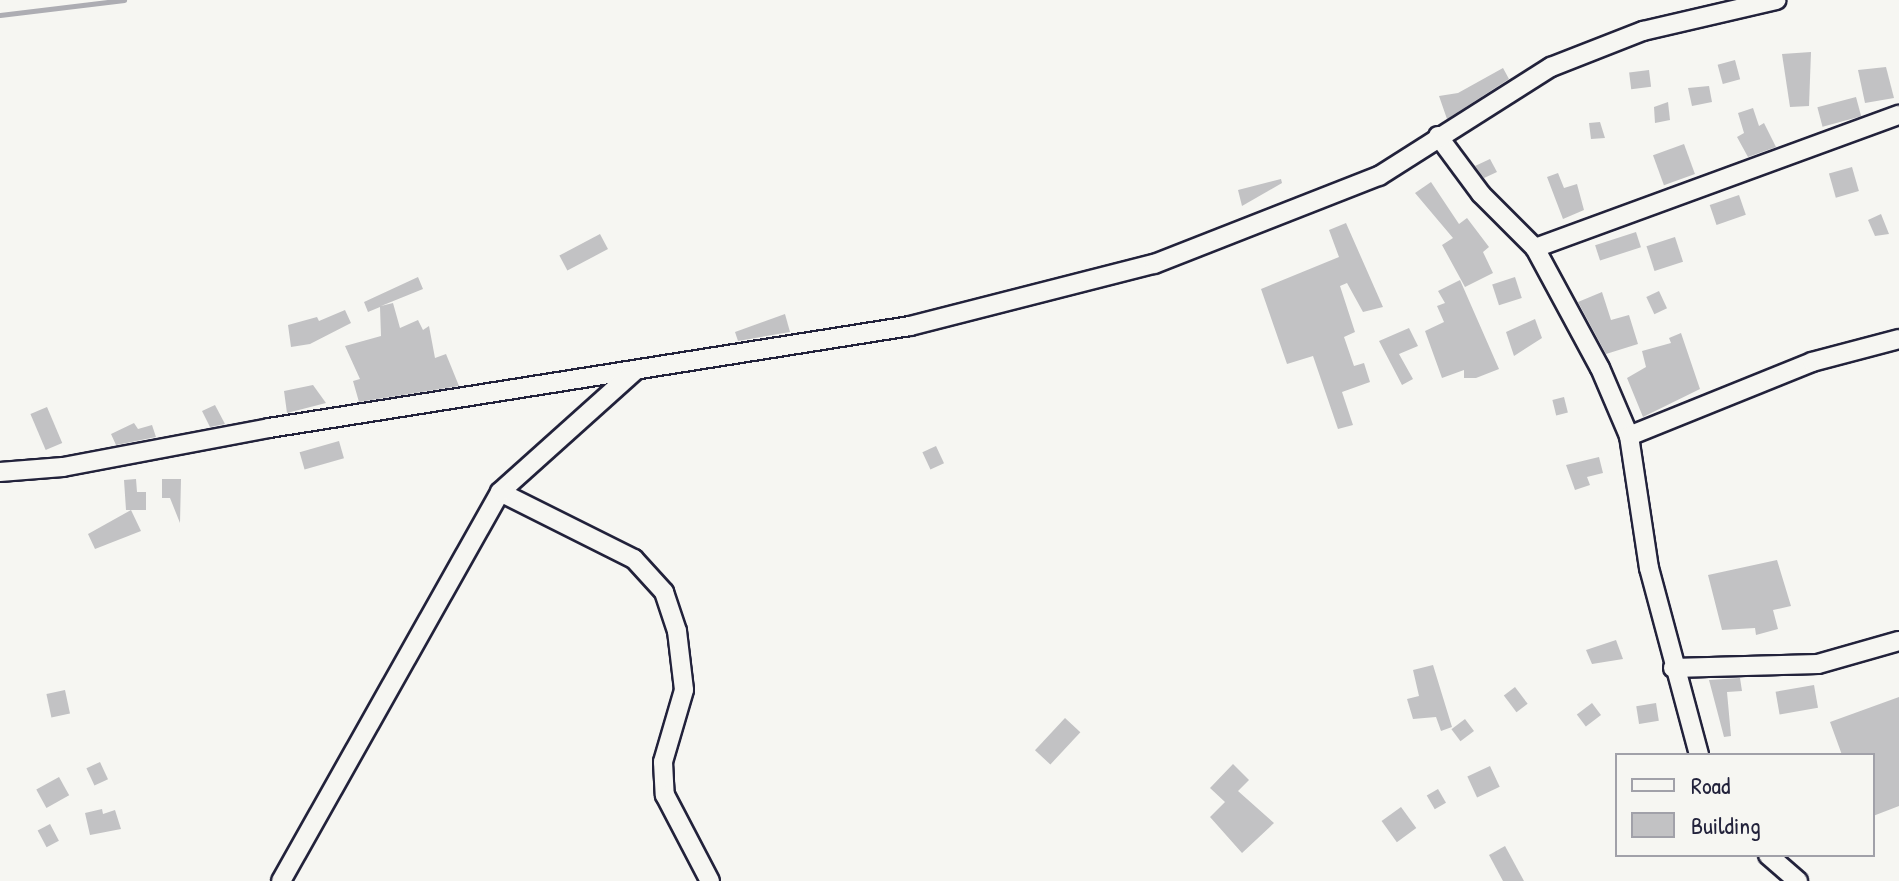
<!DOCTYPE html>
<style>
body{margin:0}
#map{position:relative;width:1899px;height:881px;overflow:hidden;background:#f6f6f2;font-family:"Patrick Hand",sans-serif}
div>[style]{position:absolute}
.stream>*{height:5px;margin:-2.5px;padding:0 2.5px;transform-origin:2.5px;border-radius:2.5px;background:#adadb3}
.building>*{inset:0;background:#c2c2c4;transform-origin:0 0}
.roads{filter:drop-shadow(2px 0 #22223b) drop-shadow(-2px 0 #22223b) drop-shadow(0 2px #22223b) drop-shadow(0 -2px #22223b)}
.street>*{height:18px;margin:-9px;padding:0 9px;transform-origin:9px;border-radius:9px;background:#f6f6f2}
span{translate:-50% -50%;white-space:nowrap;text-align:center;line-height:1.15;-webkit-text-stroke:8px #f6f6f2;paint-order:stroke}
.legend{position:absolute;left:1615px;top:753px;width:260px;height:104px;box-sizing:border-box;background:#f6f6f2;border:2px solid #a1a1a9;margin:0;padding:10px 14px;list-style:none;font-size:24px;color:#22223b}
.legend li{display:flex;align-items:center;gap:16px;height:40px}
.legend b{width:40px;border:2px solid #a1a1a9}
</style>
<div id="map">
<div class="stream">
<i style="left:0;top:15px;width:125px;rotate:-6.9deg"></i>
</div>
<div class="building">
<i style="clip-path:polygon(1811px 52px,1809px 106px,1790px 107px,1782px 54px)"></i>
<i style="left:1735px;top:60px;width:20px;height:18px;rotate:75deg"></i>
<i style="clip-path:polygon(1886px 67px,1894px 98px,1865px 103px,1858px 70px)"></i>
<i style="clip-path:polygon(1503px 68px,1509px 79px,1447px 119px,1439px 96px,1458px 93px)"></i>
<i style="left:1649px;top:70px;width:17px;height:20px;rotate:83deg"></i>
<i style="clip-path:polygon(1709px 86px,1712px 102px,1692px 106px,1688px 88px)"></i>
<i style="left:1856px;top:97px;width:20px;height:40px;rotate:75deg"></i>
<i style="clip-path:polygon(1668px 102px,1670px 120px,1655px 123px,1654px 107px)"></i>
<i style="clip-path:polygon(1753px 108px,1759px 126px,1764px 123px,1776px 147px,1748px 157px,1737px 137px,1744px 133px,1738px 113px)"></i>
<i style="clip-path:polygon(1600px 122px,1605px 138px,1591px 139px,1589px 123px)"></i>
<i style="left:1684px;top:144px;width:32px;height:33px;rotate:70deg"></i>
<i style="clip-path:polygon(1490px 159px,1497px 172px,1484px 178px,1475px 166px)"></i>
<i style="left:1852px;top:167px;width:25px;height:24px;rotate:74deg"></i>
<i style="clip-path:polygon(1558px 173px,1564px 188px,1577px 184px,1584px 210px,1563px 219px,1547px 177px)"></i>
<i style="clip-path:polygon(1281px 179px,1282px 183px,1242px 206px,1238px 190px)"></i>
<i style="clip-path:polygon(1431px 182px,1459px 224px,1467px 218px,1489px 247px,1483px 252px,1493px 273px,1465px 287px,1442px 245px,1453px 238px,1415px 193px)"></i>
<i style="left:1739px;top:195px;width:21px;height:31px;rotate:71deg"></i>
<i style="clip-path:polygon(1881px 214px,1889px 234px,1875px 236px,1868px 220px)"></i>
<i style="clip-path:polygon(1346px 223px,1383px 307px,1363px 312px,1347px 283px,1340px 286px,1355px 332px,1344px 337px,1354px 366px,1364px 363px,1370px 382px,1342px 392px,1353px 425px,1338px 429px,1313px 356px,1287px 364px,1261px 289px,1339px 257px,1329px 230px)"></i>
<i style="left:1636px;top:232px;width:16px;height:43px;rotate:72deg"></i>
<i style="left:600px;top:234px;width:17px;height:46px;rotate:62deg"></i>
<i style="left:1675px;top:237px;width:26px;height:30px;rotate:72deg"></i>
<i style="clip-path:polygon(418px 277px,423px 289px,381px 306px,393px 303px,400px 328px,418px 320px,423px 330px,429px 326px,435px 358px,446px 354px,459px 386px,359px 402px,353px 381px,360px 379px,345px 346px,381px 336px,380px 307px,368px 312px,364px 302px)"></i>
<i style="left:1515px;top:277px;width:22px;height:24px;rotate:72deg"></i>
<i style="clip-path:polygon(1460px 280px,1499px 369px,1476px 378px,1464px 378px,1464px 370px,1442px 378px,1425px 331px,1444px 322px,1437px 306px,1445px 303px,1438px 291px)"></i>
<i style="left:1659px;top:291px;width:19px;height:14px;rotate:65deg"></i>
<i style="clip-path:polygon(1602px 292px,1611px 320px,1629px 315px,1638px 344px,1606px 354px,1578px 302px)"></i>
<i style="clip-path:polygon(345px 310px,351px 323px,310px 344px,291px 347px,288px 325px,317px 317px,319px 321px)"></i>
<i style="clip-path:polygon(785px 314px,790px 332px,738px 341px,735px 332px)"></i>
<i style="clip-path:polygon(1535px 319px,1542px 338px,1514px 356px,1506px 332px)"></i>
<i style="clip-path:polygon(1409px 328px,1418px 346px,1399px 354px,1413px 379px,1402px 385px,1379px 341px)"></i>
<i style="clip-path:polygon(1681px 333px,1700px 389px,1643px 417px,1627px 378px,1646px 367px,1642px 351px,1671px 343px,1669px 338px)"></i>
<i style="clip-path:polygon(313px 385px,326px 403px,287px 413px,284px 391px)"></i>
<i style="left:1564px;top:397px;width:16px;height:12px;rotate:76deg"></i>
<i style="clip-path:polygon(215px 405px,225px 424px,210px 427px,202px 411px)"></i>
<i style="left:47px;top:407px;width:39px;height:18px;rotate:67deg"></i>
<i style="clip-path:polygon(134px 423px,138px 429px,152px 425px,156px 437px,116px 445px,111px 434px)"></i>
<i style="left:339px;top:441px;width:18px;height:41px;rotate:74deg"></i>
<i style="left:936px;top:446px;width:19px;height:15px;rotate:65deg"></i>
<i style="clip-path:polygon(1599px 457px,1603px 473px,1587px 477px,1590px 485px,1575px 490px,1566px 465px)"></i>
<i style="clip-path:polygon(136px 479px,137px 492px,146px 492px,146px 510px,126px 510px,124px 480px)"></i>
<i style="clip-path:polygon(162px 479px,181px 479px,180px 523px,170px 498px,162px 498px)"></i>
<i style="clip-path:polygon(131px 510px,141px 531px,95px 549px,88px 534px)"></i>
<i style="clip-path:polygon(1777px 560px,1791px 606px,1773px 610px,1778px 629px,1756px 635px,1755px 628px,1722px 630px,1708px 575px)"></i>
<i style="clip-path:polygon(1616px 640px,1623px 659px,1592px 664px,1586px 650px)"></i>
<i style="clip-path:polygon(1433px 665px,1452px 727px,1441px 731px,1436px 717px,1413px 719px,1407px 699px,1419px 696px,1413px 670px)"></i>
<i style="clip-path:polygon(1740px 678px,1742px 691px,1727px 692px,1731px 736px,1724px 737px,1709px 680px)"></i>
<i style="left:1814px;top:685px;width:23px;height:39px;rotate:80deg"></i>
<i style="left:1515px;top:687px;width:21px;height:14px;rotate:53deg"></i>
<i style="left:65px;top:690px;width:24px;height:19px;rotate:78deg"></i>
<i style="clip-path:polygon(1899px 697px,1899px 806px,1873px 816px,1873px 755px,1842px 755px,1830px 722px)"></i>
<i style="left:1592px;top:703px;width:15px;height:19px;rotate:53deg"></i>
<i style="left:1656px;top:703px;width:18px;height:20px;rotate:81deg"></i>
<i style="left:1065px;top:718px;width:21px;height:44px;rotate:43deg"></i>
<i style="left:1465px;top:719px;width:15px;height:17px;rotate:53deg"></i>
<i style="left:100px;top:762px;width:19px;height:15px;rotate:65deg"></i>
<i style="clip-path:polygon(1233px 764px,1249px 780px,1238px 791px,1274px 823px,1242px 853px,1210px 817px,1225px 802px,1210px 788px)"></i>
<i style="left:1490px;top:766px;width:23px;height:25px;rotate:65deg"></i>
<i style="left:59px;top:777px;width:21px;height:26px;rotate:61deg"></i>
<i style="left:1438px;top:789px;width:16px;height:13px;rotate:60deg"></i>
<i style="left:1401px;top:807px;width:26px;height:24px;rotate:54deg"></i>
<i style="clip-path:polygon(102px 809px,103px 814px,115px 810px,121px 829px,90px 835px,85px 813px)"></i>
<i style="left:50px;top:824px;width:19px;height:14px;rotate:62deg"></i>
<i style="clip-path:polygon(1505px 846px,1524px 881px,1503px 881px,1489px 855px)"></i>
</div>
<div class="roads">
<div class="street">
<i style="left:1438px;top:136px;width:72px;rotate:53.4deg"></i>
<i style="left:1481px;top:194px;width:76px;rotate:45deg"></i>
<i style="left:1535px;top:248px;width:136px;rotate:61.6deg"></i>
<i style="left:1600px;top:368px;width:74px;rotate:66.9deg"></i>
<i style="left:1629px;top:436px;width:134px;rotate:81.4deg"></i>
<i style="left:1649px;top:568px;width:194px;rotate:75deg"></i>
<i style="left:1535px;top:248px;width:388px;rotate:-20.1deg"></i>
<i style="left:1629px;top:436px;width:197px;rotate:-22deg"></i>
<i style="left:1812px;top:362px;width:90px;rotate:-14.8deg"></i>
<i style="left:0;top:472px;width:63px;rotate:-4.5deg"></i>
<i style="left:63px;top:467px;width:210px;rotate:-10.7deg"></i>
<i style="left:269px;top:428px;width:649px;rotate:-9.04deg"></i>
<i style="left:910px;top:326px;width:252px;rotate:-14.3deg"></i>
<i style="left:1154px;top:264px;width:242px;rotate:-21.4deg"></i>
<i style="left:1379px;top:176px;width:204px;rotate:-32.4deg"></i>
<i style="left:1551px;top:67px;width:99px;rotate:-21.4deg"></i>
<i style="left:1643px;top:31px;width:137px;rotate:-13.1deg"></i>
<i style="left:500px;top:492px;width:150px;rotate:26.6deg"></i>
<i style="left:634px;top:559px;width:45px;rotate:47.7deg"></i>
<i style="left:664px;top:592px;width:41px;rotate:71.6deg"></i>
<i style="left:677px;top:631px;width:59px;rotate:83.2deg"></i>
<i style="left:684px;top:690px;width:75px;rotate:106.3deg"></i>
<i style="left:663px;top:762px;width:33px;rotate:87deg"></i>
<i style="left:665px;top:795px;width:97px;rotate:62.4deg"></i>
<i style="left:1673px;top:668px;width:145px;rotate:-1.6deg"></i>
<i style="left:1818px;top:664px;width:84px;rotate:-15.9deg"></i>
<i style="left:1768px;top:855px;width:40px;rotate:41deg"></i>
<i style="left:281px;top:881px;width:446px;rotate:-60.6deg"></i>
<i style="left:500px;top:492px;width:181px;rotate:-41.9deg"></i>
</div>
</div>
<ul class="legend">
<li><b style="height:10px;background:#f6f6f2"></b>Road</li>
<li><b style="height:22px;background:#c2c2c4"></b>Building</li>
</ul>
</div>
